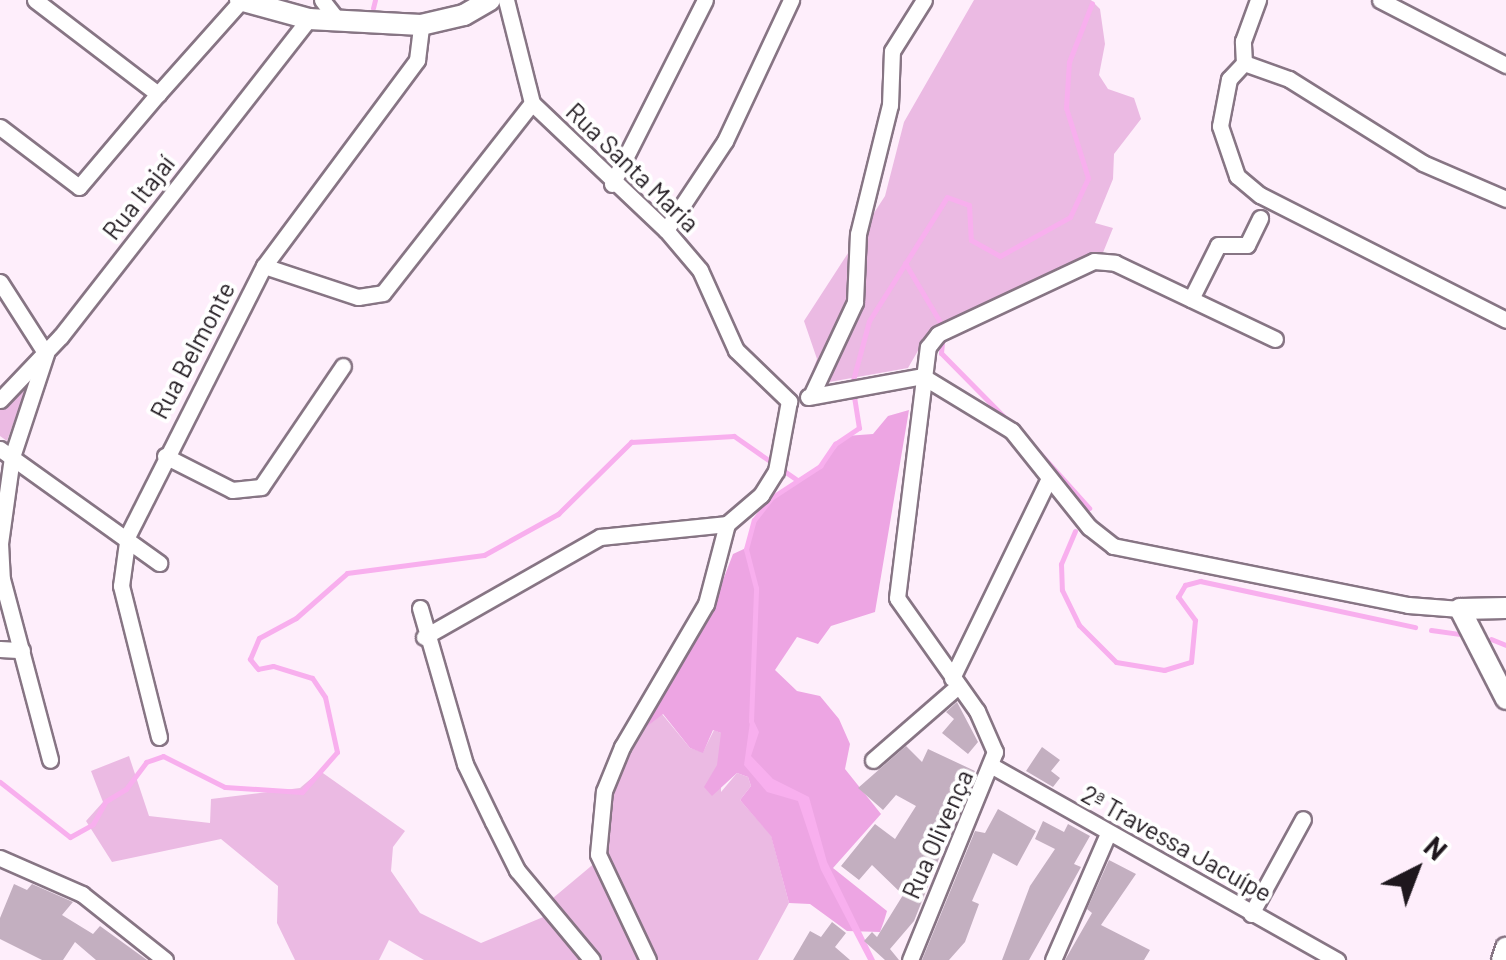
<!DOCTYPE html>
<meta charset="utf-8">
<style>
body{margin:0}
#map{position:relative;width:1506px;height:960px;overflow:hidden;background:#feeefb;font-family:Barlow,sans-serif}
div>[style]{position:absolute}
.green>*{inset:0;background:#ebbae3}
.forest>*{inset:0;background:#eda5e3}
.water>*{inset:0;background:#f8afee}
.stream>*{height:5px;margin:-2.5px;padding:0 2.5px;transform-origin:2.5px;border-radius:2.5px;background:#f8afee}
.building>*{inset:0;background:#c3afc0}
.roads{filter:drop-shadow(2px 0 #877584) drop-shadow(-2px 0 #877584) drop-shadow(0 2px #877584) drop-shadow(0 -2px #877584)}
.minor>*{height:15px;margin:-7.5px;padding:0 7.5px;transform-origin:7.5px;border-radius:7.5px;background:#fff}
.tertiary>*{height:20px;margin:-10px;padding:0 10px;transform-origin:10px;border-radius:10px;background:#fff}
span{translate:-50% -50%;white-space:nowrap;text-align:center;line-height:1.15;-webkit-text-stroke:8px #fff;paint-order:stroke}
.street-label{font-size:25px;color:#1e171d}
.north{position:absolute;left:1366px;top:820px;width:100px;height:100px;-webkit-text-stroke:8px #fff;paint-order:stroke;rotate:42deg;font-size:28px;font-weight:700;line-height:40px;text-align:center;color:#1e171d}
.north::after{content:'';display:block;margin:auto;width:35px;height:45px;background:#1e171d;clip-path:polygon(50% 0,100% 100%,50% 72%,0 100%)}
</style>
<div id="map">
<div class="green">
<i style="clip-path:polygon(974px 0,1091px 0,1100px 9px,1105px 44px,1099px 75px,1108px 89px,1134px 98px,1141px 119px,1114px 154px,1113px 179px,1095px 223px,1113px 228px,1102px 255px,1089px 254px,923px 342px,908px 368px,807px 386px,817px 359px,804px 321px,885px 196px,904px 122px)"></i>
<i style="clip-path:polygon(33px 370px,7px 441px,0 436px,0 404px)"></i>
<i style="clip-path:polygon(662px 714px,690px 748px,703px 752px,714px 730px,721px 733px,721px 792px,737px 773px,748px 777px,751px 786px,740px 800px,771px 835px,789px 903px,758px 960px,655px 960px,605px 857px,614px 782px,640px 732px)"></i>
<i style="clip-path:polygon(129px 756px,149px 816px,210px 823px,211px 799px,300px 788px,320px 771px,405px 831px,393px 847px,391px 871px,420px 913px,481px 943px,548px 915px,587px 960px,424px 960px,389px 940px,379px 960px,295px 960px,277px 923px,278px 886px,221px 839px,112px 862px,86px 821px,103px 802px,91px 771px)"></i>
<i style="clip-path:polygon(596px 862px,643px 960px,602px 960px,553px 898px)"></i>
</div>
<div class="forest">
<i style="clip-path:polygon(909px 410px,875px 612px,831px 626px,818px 644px,797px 637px,775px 670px,797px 691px,820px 696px,839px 719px,850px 744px,845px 769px,881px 814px,833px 868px,887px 911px,884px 921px,880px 932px,847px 931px,810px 904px,789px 903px,771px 836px,740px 800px,751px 786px,748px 777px,737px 773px,712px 796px,704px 787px,717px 765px,721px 733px,713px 730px,703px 753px,690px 748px,663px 714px,640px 732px,713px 606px,733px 554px,746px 548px,754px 520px,771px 498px,820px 466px,846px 436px,873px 434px,888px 416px)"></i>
</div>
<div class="water">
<i style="clip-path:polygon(751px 715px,759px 732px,751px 756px,773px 779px,809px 797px,827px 862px,875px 960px,868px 960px,821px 870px,798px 801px,767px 792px,744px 765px)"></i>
</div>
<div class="stream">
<i style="left:373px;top:8px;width:8px;rotate:-76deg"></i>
<i style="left:905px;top:263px;width:69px;rotate:59.3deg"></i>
<i style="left:942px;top:343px;width:10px;rotate:96deg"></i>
<i style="left:941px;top:353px;width:98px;rotate:45.4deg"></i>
<i style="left:1035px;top:448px;width:81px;rotate:48deg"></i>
<i style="left:1075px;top:531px;width:36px;rotate:113deg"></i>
<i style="left:1061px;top:564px;width:26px;rotate:88deg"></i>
<i style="left:1062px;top:590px;width:39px;rotate:64deg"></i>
<i style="left:1079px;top:625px;width:52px;rotate:45deg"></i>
<i style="left:1116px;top:662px;width:49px;rotate:9.5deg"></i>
<i style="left:1164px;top:670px;width:28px;rotate:-17deg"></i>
<i style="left:1191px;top:662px;width:42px;rotate:-84.6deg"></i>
<i style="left:1195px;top:620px;width:29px;rotate:-126deg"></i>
<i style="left:1178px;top:597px;width:14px;rotate:-60deg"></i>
<i style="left:1185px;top:585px;width:16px;rotate:-15deg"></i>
<i style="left:1200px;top:581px;width:220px;rotate:12.1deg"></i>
<i style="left:1431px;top:630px;width:28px;rotate:8deg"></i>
<i style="left:1491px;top:639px;width:16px;rotate:22deg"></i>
<i style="left:751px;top:721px;width:133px;rotate:-87.8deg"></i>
<i style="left:756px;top:588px;width:40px;rotate:-104.4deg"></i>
<i style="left:746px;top:549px;width:30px;rotate:-75deg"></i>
<i style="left:754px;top:520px;width:28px;rotate:-52deg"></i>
<i style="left:771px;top:498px;width:59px;rotate:-33.1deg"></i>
<i style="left:820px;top:466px;width:27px;rotate:-56deg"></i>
<i style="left:835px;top:444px;width:29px;rotate:-34deg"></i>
<i style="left:859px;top:428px;width:45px;rotate:-99deg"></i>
<i style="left:852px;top:384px;width:65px;rotate:-74.9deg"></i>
<i style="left:869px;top:321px;width:146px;rotate:-57.8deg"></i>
<i style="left:947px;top:197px;width:23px;rotate:20deg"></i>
<i style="left:969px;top:205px;width:35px;rotate:87deg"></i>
<i style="left:971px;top:240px;width:33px;rotate:29deg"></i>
<i style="left:1000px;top:256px;width:80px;rotate:-29.1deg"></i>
<i style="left:1070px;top:217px;width:43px;rotate:-65.2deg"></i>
<i style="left:1088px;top:178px;width:73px;rotate:-107.4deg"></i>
<i style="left:1066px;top:108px;width:46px;rotate:-86.3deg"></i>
<i style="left:1069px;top:62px;width:63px;rotate:-68.7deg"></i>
<i style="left:0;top:782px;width:89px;rotate:38.2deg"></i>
<i style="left:70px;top:837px;width:26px;rotate:-29deg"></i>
<i style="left:93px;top:824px;width:26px;rotate:-61deg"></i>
<i style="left:106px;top:801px;width:23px;rotate:-31deg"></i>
<i style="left:126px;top:789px;width:34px;rotate:-53deg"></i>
<i style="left:146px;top:762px;width:18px;rotate:-19deg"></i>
<i style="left:163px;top:756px;width:69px;rotate:26.6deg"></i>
<i style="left:225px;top:787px;width:77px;rotate:3.7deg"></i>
<i style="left:302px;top:792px;width:53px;rotate:-48.8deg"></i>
<i style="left:337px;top:752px;width:56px;rotate:-102.3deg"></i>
<i style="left:325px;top:697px;width:23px;rotate:-124deg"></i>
<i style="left:312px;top:678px;width:41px;rotate:-162.9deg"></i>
<i style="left:273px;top:666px;width:15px;rotate:169deg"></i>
<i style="left:258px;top:669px;width:13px;rotate:-129deg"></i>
<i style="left:250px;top:659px;width:23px;rotate:-67deg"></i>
<i style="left:259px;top:638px;width:42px;rotate:-28.4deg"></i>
<i style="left:296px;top:618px;width:68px;rotate:-41.4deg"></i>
<i style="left:347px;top:573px;width:138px;rotate:-7.5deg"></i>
<i style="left:484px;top:555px;width:85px;rotate:-29deg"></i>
<i style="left:558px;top:514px;width:103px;rotate:-44.6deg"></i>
<i style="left:631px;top:442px;width:103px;rotate:-3.3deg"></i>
<i style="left:734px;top:436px;width:77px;rotate:34.9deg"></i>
</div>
<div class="building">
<i style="clip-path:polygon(957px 702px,978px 742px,968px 754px,942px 733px,954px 719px,946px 712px)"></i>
<i style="clip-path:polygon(906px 746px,922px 762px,928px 749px,975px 771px,930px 843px,942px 851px,914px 921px,890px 949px,899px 960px,885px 960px,864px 941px,872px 932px,877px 937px,903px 895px,872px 865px,859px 880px,841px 866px,875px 824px,895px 839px,916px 806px,896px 795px,883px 810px,858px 788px)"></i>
<i style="clip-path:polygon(1042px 747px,1060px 760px,1051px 771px,1060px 778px,1053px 787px,1026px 771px)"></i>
<i style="clip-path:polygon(998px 809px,1036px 831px,1017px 866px,993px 853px,972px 901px,979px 904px,965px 942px,949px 960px,922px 960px,975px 831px,985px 833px)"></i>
<i style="clip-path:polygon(1043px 821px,1064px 832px,1068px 824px,1090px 836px,1074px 864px,1081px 867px,1029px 960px,1002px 960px,1030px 886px,1055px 849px,1035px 839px)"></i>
<i style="clip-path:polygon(1109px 860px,1136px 874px,1101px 925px,1150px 950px,1144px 960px,1065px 960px,1092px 913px,1087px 909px)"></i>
<i style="clip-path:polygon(14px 884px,27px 890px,32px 884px,73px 902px,62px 915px,93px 934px,100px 926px,147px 960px,96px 960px,75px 942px,63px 960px,42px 960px,0 939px,0 918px)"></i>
<i style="clip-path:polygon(832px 922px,846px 933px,835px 947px,850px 960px,793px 960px,810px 931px,821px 937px)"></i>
</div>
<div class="roads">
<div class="minor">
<i style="left:35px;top:0;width:155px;rotate:37.4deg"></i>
<i style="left:158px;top:94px;width:125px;rotate:-48.3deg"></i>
<i style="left:322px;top:0;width:28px;rotate:52deg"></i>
<i style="left:506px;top:0;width:106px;rotate:75.8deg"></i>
<i style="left:532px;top:103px;width:185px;rotate:43.5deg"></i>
<i style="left:666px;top:230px;width:52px;rotate:49.6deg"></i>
<i style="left:700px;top:270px;width:88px;rotate:65.8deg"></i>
<i style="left:736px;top:350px;width:74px;rotate:43.9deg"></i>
<i style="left:1380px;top:0;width:142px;rotate:27.3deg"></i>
<i style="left:1244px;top:63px;width:22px;rotate:-93deg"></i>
<i style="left:1243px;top:41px;width:44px;rotate:-69.9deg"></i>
<i style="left:0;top:127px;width:99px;rotate:37.2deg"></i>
<i style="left:79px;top:187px;width:122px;rotate:-49.7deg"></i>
<i style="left:612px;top:184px;width:206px;rotate:-63.2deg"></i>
<i style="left:1506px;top:199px;width:90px;rotate:-156.6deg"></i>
<i style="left:1423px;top:163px;width:158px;rotate:-147.9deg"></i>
<i style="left:1289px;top:79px;width:48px;rotate:-160.4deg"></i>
<i style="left:1244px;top:63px;width:22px;rotate:133deg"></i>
<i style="left:1229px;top:79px;width:48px;rotate:100.8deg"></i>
<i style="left:1220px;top:126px;width:53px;rotate:71.2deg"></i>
<i style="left:1237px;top:176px;width:30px;rotate:40deg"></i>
<i style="left:1260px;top:195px;width:276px;rotate:26.9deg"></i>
<i style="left:666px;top:230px;width:107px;rotate:-56.5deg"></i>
<i style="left:725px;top:141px;width:156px;rotate:-64.9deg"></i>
<i style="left:264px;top:266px;width:99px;rotate:18.3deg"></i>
<i style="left:358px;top:297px;width:25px;rotate:-9deg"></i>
<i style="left:383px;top:293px;width:241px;rotate:-51.9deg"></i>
<i style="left:0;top:282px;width:85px;rotate:57.4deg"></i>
<i style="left:46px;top:354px;width:108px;rotate:108.3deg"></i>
<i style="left:12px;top:457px;width:87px;rotate:97.9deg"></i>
<i style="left:0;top:543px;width:36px;rotate:87deg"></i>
<i style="left:2px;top:579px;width:187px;rotate:75.1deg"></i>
<i style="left:1191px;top:299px;width:60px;rotate:-63.4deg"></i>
<i style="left:1218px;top:245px;width:29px"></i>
<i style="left:1247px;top:245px;width:30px;rotate:-64deg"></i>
<i style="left:922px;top:376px;width:105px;rotate:31.4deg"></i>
<i style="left:1012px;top:431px;width:123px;rotate:51.3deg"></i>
<i style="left:1089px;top:527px;width:31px;rotate:38deg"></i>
<i style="left:1113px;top:546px;width:301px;rotate:11.3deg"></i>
<i style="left:1408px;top:605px;width:52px;rotate:4.4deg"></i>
<i style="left:811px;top:396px;width:104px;rotate:-64.9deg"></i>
<i style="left:855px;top:302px;width:68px;rotate:-87.5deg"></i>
<i style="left:858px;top:234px;width:133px;rotate:-76.1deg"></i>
<i style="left:890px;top:105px;width:54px;rotate:-87.9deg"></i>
<i style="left:892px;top:51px;width:60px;rotate:-57.9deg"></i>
<i style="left:808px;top:397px;width:116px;rotate:-10.4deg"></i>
<i style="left:0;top:400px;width:88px;rotate:-46.4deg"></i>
<i style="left:61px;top:336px;width:402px;rotate:-52deg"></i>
<i style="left:0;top:449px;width:196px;rotate:35.6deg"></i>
<i style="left:165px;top:456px;width:75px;rotate:26.9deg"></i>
<i style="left:232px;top:490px;width:29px;rotate:-6deg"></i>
<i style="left:261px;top:487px;width:146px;rotate:-55.9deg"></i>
<i style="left:420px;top:608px;width:162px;rotate:73.9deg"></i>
<i style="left:465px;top:764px;width:64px;rotate:64.2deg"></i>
<i style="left:493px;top:822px;width:54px;rotate:63.4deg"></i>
<i style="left:517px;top:870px;width:117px;rotate:50.2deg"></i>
<i style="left:424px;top:637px;width:202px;rotate:-29.6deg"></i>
<i style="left:600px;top:537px;width:128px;rotate:-5.8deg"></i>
<i style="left:727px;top:524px;width:45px;rotate:-40.5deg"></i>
<i style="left:761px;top:495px;width:28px;rotate:-58deg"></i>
<i style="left:776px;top:471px;width:71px;rotate:-79.5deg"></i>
<i style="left:0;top:649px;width:22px;rotate:3deg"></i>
<i style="left:952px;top:678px;width:222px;rotate:-64.1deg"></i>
<i style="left:159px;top:737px;width:156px;rotate:-104.1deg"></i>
<i style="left:121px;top:586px;width:51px;rotate:-82.2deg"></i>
<i style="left:128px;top:535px;width:301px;rotate:-63.2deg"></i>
<i style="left:264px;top:266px;width:257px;rotate:-53.4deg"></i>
<i style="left:417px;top:60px;width:35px;rotate:-83deg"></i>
<i style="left:873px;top:760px;width:113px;rotate:-41deg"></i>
<i style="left:994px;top:767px;width:394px;rotate:29.4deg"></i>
<i style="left:0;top:858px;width:90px;rotate:23.7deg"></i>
<i style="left:82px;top:894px;width:106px;rotate:38.5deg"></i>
<i style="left:1251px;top:914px;width:108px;rotate:-61.3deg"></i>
<i style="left:648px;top:960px;width:117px;rotate:-115.3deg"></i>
<i style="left:598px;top:854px;width:63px;rotate:-84.6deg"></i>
<i style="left:604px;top:791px;width:48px;rotate:-67.8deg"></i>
<i style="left:622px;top:747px;width:166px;rotate:-59.6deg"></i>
<i style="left:706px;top:604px;width:83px;rotate:-75.3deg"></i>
<i style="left:910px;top:960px;width:225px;rotate:-67.8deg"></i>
<i style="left:995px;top:752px;width:45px;rotate:-113.7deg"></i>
<i style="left:977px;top:711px;width:138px;rotate:-125.3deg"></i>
<i style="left:897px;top:598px;width:253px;rotate:-83deg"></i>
<i style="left:928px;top:347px;width:16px;rotate:-52deg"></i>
<i style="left:938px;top:334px;width:172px;rotate:-25.1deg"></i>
<i style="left:1094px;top:261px;width:21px;rotate:5deg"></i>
<i style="left:1115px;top:263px;width:177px;rotate:25.4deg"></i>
<i style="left:1053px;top:960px;width:135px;rotate:-66.5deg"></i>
</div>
<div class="tertiary">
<i style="left:240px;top:0;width:72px;rotate:15.4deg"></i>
<i style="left:309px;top:19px;width:112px;rotate:3.1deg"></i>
<i style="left:421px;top:25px;width:44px;rotate:-13.1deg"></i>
<i style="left:464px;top:15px;width:30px;rotate:-30deg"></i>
<i style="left:1506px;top:608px;width:46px;rotate:178.8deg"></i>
<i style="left:1460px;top:609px;width:101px;rotate:62.9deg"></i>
<i style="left:1502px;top:960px;width:13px;rotate:-72deg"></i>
</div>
</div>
<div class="street-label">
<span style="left:633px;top:167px;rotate:44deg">Rua Santa Maria</span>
<span style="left:138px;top:197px;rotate:-52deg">Rua Itajaí</span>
<span style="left:192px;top:350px;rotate:-62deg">Rua Belmonte</span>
<span style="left:937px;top:834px;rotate:-66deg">Rua Olivença</span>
<span style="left:1177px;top:843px;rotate:29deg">2ª Travessa Jacuípe</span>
</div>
<div class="north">N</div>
</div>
